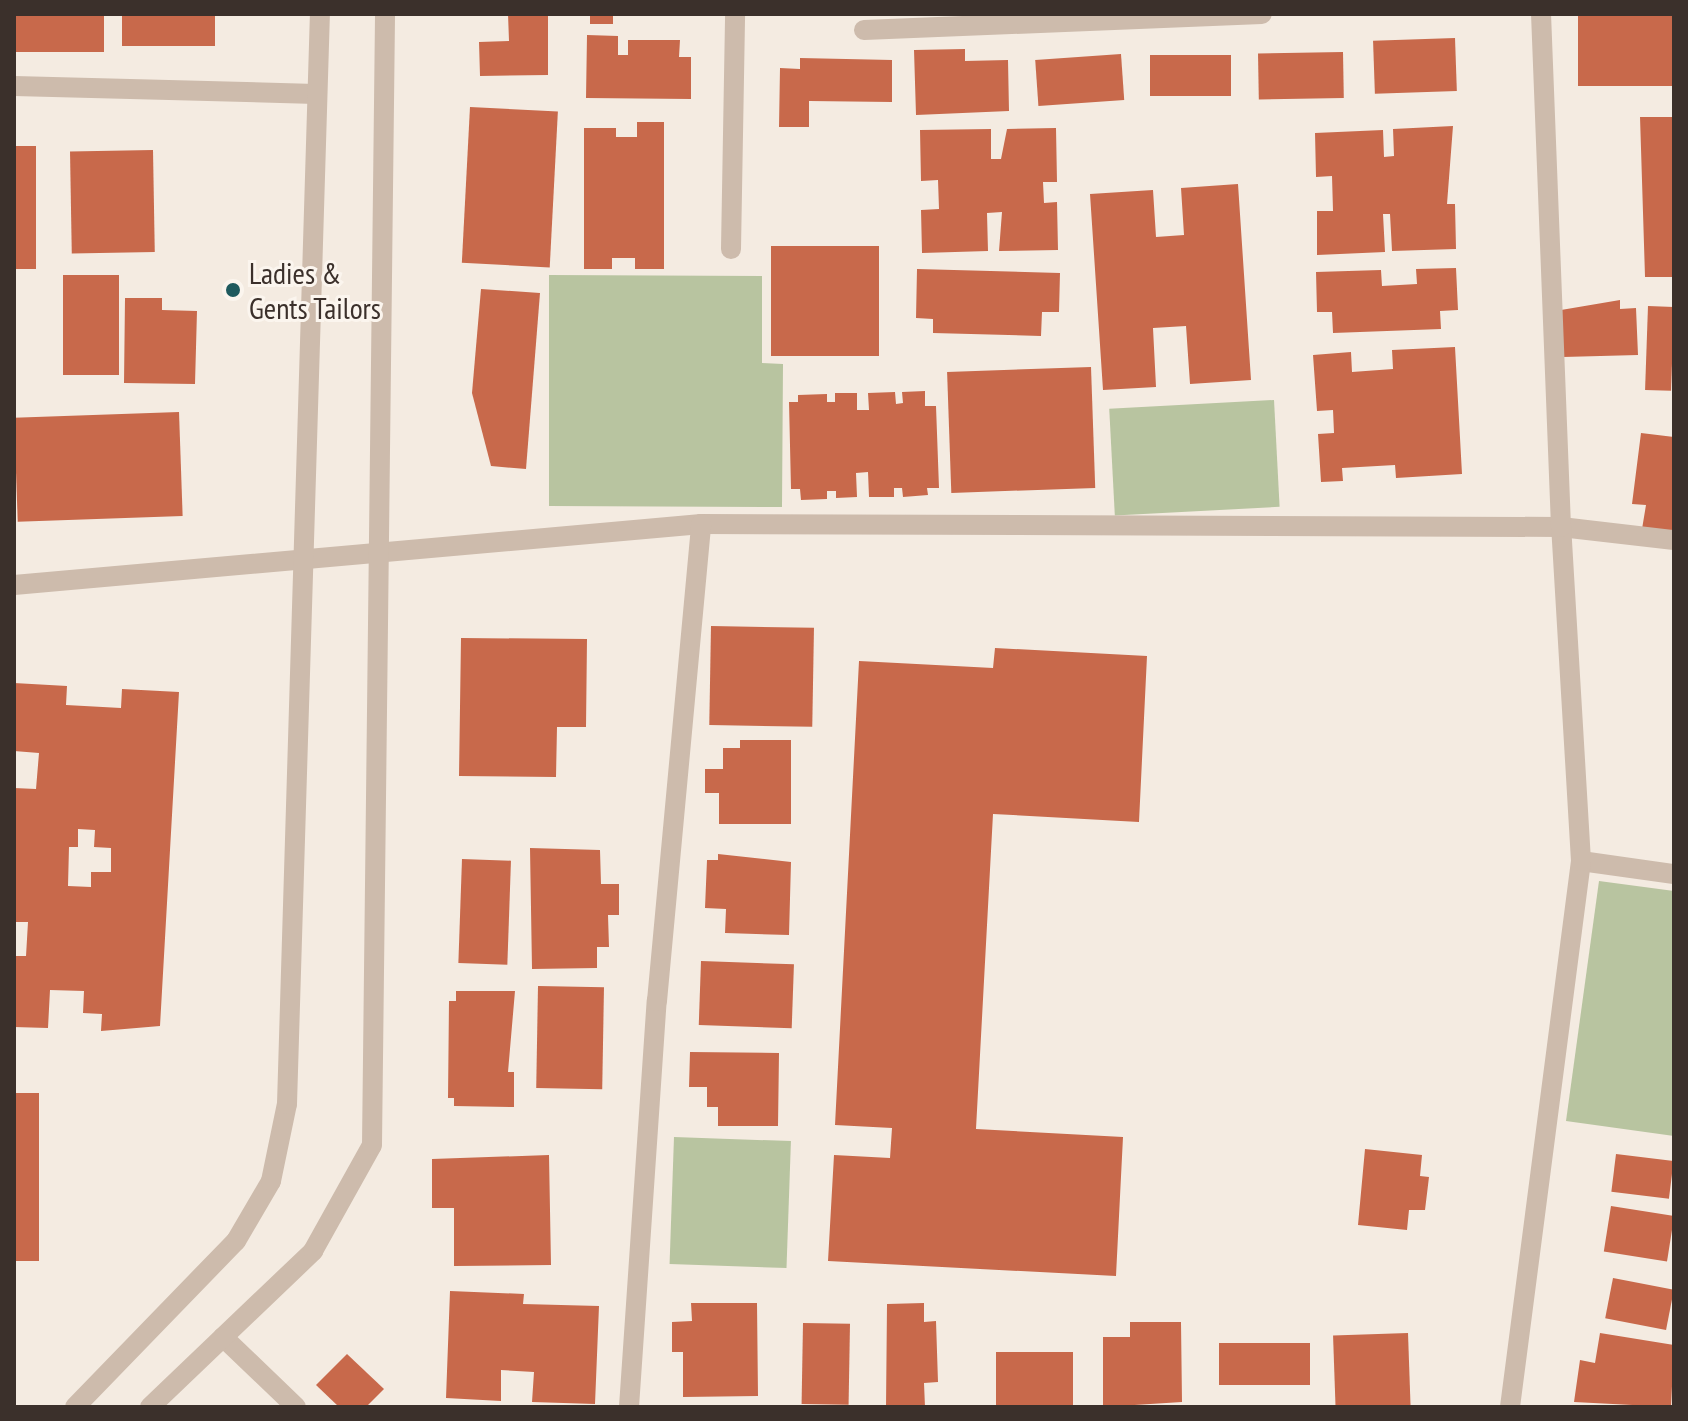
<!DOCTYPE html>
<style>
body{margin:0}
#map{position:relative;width:1688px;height:1421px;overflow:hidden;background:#f4ebe1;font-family:"PT Sans Narrow",sans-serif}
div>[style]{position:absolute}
.green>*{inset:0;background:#b8c4a0;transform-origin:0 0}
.building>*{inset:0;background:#c8694b;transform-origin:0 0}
.minor>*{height:20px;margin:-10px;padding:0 10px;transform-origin:10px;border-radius:10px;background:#cdbbac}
.tertiary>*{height:20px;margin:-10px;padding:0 10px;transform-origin:10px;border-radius:10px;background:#cdbbac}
.dots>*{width:22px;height:22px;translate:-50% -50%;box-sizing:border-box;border:4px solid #fbf5ee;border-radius:50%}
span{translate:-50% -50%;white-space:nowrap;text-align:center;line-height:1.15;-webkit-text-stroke:6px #fbf5ee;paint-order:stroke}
.poi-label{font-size:30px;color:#3b302b}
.left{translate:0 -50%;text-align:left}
.frame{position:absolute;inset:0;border:16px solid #3b302b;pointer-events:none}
</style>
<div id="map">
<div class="green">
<i style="clip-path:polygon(549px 275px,762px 276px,762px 363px,783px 364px,782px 507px,549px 506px)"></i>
<i style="left:1274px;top:400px;width:107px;height:165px;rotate:87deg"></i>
<i style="clip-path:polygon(1599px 881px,1674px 891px,1674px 1136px,1566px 1121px)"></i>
<i style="left:674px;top:1137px;width:117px;height:127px;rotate:2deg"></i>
</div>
<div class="building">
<i style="left:16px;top:14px;width:88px;height:38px"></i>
<i style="left:122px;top:14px;width:93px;height:32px"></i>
<i style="clip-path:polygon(508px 14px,548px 14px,548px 75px,480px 76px,479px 42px,509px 41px)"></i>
<i style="left:590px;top:14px;width:23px;height:10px"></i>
<i style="left:1578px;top:14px;width:96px;height:72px"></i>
<i style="clip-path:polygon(587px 35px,618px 36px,618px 55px,628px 55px,628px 40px,680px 40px,679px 57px,691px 57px,691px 99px,586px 98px)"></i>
<i style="left:1455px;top:38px;width:53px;height:82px;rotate:88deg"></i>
<i style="clip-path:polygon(965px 49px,965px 61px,1008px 60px,1009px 111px,916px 115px,914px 50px)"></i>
<i style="left:1343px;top:52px;width:46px;height:85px;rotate:89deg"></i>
<i style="left:1121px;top:54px;width:46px;height:86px;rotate:86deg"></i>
<i style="left:1150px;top:55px;width:81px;height:41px"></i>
<i style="clip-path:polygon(800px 58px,892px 60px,892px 102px,809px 101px,809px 127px,779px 127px,780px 68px,800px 69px)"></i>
<i style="left:470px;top:107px;width:88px;height:156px;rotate:3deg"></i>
<i style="clip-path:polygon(1640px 117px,1674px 117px,1674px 277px,1645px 277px)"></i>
<i style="clip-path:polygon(637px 122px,664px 122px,664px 269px,635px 269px,635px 258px,612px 258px,612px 269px,584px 269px,584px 128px,616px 128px,616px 137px,637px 137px)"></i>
<i style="clip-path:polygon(1453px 126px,1447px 204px,1455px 204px,1456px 249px,1392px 251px,1390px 214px,1383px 214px,1385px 252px,1317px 255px,1317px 211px,1333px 211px,1332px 176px,1316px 177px,1315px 133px,1383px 130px,1384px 157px,1394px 156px,1393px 129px)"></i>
<i style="clip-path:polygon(1056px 128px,1057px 182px,1043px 182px,1044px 203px,1057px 202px,1058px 250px,999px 251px,1002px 212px,987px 213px,988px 251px,922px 253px,921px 210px,939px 209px,938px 180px,921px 181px,920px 130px,991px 129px,991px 159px,1001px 159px,1007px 129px)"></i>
<i style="left:14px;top:146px;width:22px;height:123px"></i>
<i style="left:153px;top:150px;width:102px;height:83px;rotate:89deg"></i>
<i style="clip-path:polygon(1238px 184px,1251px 380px,1190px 384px,1186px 326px,1153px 328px,1156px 387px,1103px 390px,1090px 194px,1153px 190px,1156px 237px,1184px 235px,1181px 188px)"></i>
<i style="left:771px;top:246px;width:108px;height:110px"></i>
<i style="clip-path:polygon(1456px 268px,1458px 310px,1440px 311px,1441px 329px,1333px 333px,1332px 312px,1317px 312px,1316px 272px,1381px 270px,1382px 286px,1417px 284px,1416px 269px)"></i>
<i style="clip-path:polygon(917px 269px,1060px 273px,1059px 312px,1042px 312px,1041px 336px,933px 333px,933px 319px,916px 318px)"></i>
<i style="left:63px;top:275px;width:56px;height:100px"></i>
<i style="clip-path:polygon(481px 289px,540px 293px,526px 469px,491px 466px,472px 393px)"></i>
<i style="clip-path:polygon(125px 298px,162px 298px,162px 310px,197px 311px,195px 384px,124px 383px)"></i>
<i style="clip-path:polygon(1620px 300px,1620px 309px,1636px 308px,1638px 355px,1563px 357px,1561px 310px)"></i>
<i style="left:1648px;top:306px;width:26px;height:84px;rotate:2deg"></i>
<i style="clip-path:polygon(1455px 347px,1462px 474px,1396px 478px,1395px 465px,1342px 468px,1343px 481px,1321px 482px,1318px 434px,1334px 433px,1333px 410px,1317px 411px,1313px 355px,1351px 352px,1352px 372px,1393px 369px,1392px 350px)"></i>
<i style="left:1091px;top:367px;width:121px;height:144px;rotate:88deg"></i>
<i style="clip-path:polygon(925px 391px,925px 406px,936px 406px,939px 488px,927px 488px,928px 495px,903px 497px,902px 488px,894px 488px,894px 497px,869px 497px,868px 472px,856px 473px,857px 497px,836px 498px,836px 491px,827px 491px,827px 499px,801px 500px,800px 489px,791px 489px,789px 402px,798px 402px,798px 395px,827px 394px,827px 402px,835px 402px,835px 393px,857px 393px,857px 410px,869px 410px,868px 393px,895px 392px,896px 404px,903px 403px,902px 392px)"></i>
<i style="left:179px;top:412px;width:104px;height:165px;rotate:88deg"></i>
<i style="clip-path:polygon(1641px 433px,1674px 437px,1674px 532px,1642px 529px,1646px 505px,1632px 504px)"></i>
<i style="left:711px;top:626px;width:103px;height:99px;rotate:1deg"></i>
<i style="clip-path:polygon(461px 638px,587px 639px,586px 727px,557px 727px,556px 777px,459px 776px)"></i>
<i style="clip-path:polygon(995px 648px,1147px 656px,1139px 822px,993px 814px,976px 1129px,1123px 1137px,1116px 1276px,828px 1261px,834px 1155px,890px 1158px,892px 1128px,835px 1125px,859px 661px,993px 668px)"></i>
<i style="clip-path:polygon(evenodd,14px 683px,67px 686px,66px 705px,121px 708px,122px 689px,179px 692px,160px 1026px,101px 1031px,102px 1014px,83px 1013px,84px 991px,50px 990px,48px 1028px,14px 1027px,14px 956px,26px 956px,28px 922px,14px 922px,14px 788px,36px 789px,39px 753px,14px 751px,14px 683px,78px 829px,95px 830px,94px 847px,111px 848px,111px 872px,91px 872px,91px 887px,68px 886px,69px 847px,78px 847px,78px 829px)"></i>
<i style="clip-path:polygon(740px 740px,791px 740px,791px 824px,719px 824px,719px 793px,705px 793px,705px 769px,723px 769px,723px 748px,740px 748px)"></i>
<i style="clip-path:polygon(530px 848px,600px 850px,601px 884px,619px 884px,619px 915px,608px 915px,609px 947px,597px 947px,597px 968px,532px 969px)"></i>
<i style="clip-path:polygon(718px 854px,791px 862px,789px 935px,725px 933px,726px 909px,705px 908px,707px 860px,718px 860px)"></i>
<i style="left:462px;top:859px;width:49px;height:104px;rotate:2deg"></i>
<i style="left:701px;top:961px;width:93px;height:64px;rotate:2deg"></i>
<i style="left:538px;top:986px;width:66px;height:102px;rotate:1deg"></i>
<i style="clip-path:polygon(456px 991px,515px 991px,508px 1072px,514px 1072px,514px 1107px,454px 1106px,454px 1098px,448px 1098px,449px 1001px,456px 1001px)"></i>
<i style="clip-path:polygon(690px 1052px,779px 1053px,778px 1126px,718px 1126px,718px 1107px,707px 1107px,707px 1087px,689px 1087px)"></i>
<i style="left:14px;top:1093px;width:25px;height:168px"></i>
<i style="clip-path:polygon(1365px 1149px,1422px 1155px,1420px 1176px,1429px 1177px,1425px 1210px,1409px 1210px,1407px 1230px,1358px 1225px)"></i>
<i style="left:1616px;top:1154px;width:58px;height:38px;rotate:7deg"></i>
<i style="clip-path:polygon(549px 1155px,551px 1265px,454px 1266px,454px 1208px,432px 1208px,432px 1159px)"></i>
<i style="left:1611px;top:1206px;width:64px;height:46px;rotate:9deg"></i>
<i style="left:1613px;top:1278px;width:62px;height:41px;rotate:11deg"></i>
<i style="clip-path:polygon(450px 1291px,524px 1294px,523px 1304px,599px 1306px,595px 1404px,532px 1402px,534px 1372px,501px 1370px,501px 1401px,446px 1398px)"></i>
<i style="clip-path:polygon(691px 1303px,757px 1303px,758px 1396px,683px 1397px,683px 1352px,672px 1352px,672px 1322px,692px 1321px)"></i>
<i style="clip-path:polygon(924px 1303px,924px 1322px,936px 1321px,938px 1382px,924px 1383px,925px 1407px,886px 1407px,887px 1304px)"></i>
<i style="clip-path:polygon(1130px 1322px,1181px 1322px,1182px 1402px,1103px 1407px,1103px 1337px,1130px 1337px)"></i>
<i style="left:803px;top:1323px;width:47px;height:81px;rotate:1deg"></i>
<i style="left:1408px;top:1333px;width:74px;height:75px;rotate:88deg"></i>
<i style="clip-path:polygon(1600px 1333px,1674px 1345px,1671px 1407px,1574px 1402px,1580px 1360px,1595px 1363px)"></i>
<i style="left:1219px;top:1343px;width:91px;height:42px"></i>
<i style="left:996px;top:1352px;width:77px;height:55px"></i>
<i style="clip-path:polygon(347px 1354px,384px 1389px,366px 1407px,339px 1407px,316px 1385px)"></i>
</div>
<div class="minor">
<i style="left:864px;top:30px;width:398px;rotate:-2.3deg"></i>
<i style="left:14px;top:86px;width:302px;rotate:1.5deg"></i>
<i style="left:731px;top:249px;width:235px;rotate:-89deg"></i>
<i style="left:14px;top:585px;width:690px;rotate:-5.07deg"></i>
<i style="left:701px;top:524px;width:860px;rotate:0.2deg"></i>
<i style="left:1561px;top:527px;width:114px;rotate:6.6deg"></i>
<i style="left:1581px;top:861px;width:94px;rotate:8deg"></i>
<i style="left:223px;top:1337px;width:101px;rotate:43.8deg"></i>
<i style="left:629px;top:1407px;width:407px;rotate:-86.1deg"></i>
<i style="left:657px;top:1001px;width:479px;rotate:-84.7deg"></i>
<i style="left:1510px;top:1407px;width:551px;rotate:-82.59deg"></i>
<i style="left:1581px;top:861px;width:335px;rotate:-93.4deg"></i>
<i style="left:1561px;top:527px;width:513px;rotate:-92.23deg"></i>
</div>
<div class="tertiary">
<i style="left:75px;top:1407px;width:231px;rotate:-45.9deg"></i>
<i style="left:236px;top:1241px;width:69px;rotate:-59.7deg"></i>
<i style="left:271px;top:1181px;width:79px;rotate:-78.3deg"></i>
<i style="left:287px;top:1104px;width:1090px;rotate:-88.27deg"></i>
<i style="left:150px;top:1407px;width:226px;rotate:-43.7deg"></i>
<i style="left:313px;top:1251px;width:121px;rotate:-60.9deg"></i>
<i style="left:372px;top:1145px;width:1131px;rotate:-89.34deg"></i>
</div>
<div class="dots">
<i style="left:233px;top:290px;background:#1f5a5e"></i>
</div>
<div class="poi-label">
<span class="left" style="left:249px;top:290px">Ladies &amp;<br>Gents Tailors</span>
</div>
<div class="frame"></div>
</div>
